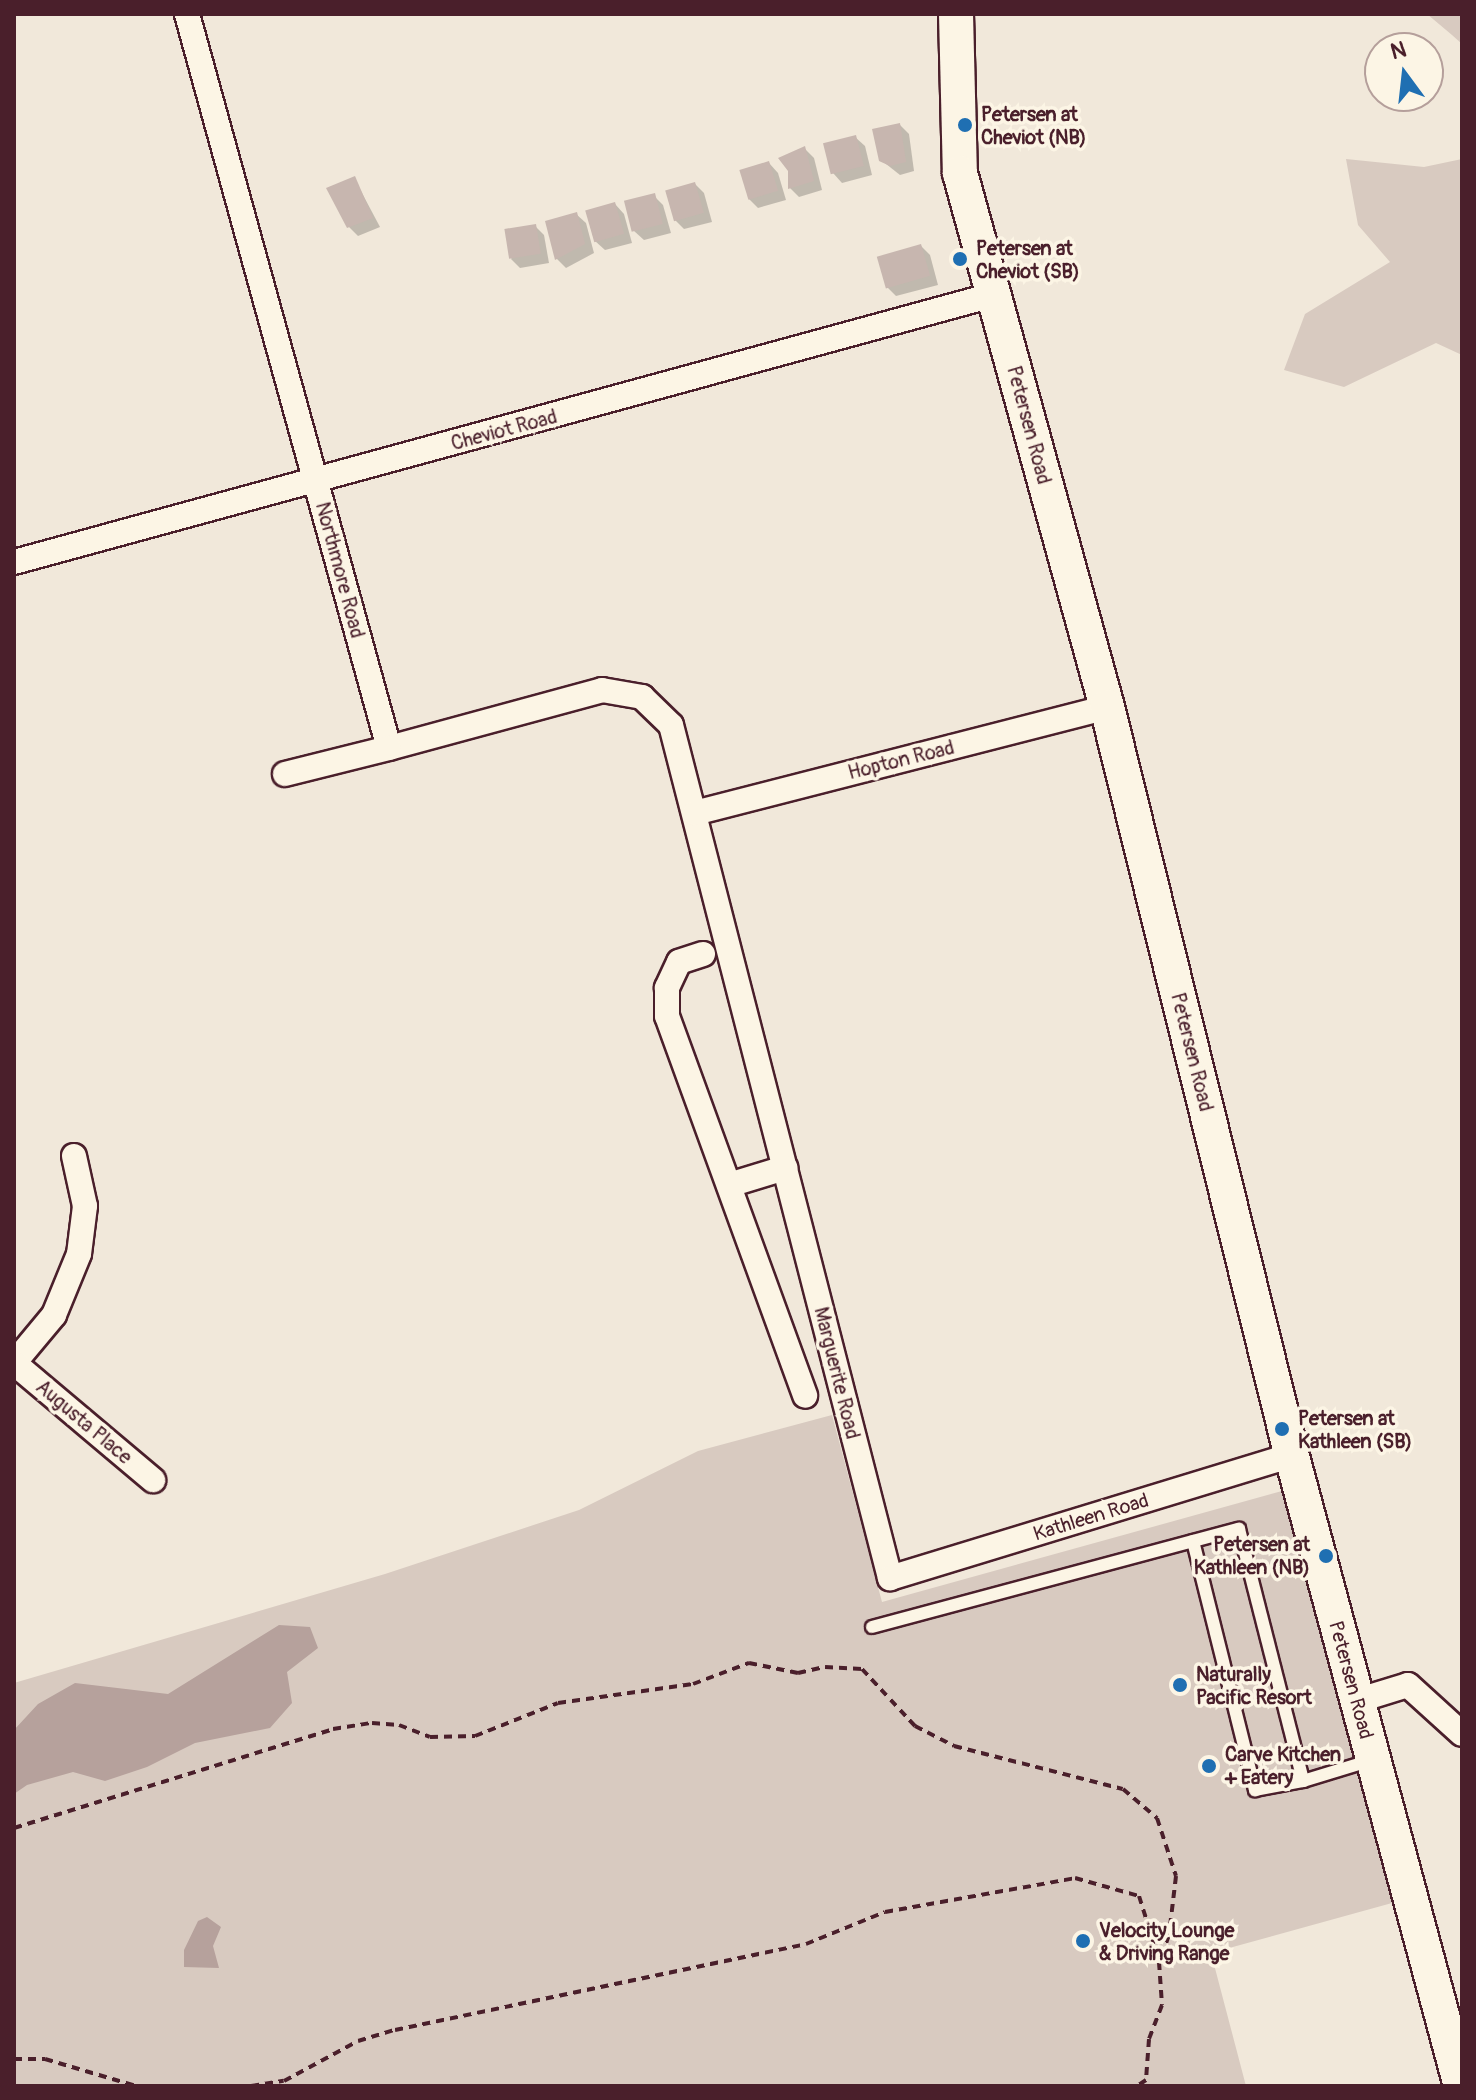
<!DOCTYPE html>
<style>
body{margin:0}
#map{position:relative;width:1476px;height:2100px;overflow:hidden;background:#f1e8da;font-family:Pangolin,sans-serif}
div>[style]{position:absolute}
.green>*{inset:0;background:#d8cac0}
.water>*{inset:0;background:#b6a19c}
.shadow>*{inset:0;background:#0003}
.building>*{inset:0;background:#c7b6af;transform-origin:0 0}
.path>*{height:4px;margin-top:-2px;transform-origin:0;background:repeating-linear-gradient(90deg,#4a1f2b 0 8px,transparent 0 14px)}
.roads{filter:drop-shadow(2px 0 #4a1f2b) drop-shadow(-2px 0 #4a1f2b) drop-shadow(0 2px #4a1f2b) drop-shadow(0 -2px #4a1f2b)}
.lane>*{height:12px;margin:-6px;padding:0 6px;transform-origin:6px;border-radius:6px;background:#fcf5e5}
.street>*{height:24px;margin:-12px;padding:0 12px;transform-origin:12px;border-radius:12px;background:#fcf5e5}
.secondary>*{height:34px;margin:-17px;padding:0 17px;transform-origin:17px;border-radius:17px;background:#fcf5e5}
.dots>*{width:22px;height:22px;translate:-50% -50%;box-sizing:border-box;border:4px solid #fcf5e5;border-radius:50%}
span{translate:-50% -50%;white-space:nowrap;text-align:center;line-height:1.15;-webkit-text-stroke:7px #fcf5e5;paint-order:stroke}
.poi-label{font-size:20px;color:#4a1f2b;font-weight:700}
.left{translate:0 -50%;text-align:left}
.right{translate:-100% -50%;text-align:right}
.street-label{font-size:20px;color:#4a1f2b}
.frame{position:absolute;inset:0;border:16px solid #4a1f2b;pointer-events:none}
.north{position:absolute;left:1364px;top:32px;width:80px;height:80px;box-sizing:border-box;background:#fcf5e5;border:2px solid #b59f9b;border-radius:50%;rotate:345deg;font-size:22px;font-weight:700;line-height:32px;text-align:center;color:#4a1f2b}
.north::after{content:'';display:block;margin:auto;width:28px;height:36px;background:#1f6fb2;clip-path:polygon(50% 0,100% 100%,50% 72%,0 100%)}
</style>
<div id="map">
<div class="green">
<i style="clip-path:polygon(1427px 14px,1462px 14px,1462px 44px,1452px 35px)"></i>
<i style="clip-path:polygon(1346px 159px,1424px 167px,1462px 159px,1462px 355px,1436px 343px,1344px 387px,1284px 370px,1305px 314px,1390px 262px,1358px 225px)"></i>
<i style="clip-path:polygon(832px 1415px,882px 1602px,1282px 1491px,1392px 1903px,1211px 1953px,1246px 2086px,14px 2086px,14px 1683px,385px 1574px,579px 1510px,698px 1451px)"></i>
</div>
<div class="water">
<i style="clip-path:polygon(279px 1625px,310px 1627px,318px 1648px,287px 1672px,292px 1703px,270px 1728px,195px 1743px,147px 1767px,105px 1781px,73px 1772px,27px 1785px,14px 1794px,14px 1730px,38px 1704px,75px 1683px,168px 1694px)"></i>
<i style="clip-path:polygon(207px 1917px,221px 1927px,213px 1946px,219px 1968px,184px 1967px,184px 1950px,198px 1921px)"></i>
</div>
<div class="shadow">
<i style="clip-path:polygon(900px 125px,909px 134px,914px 171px,900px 175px,881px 160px)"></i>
<i style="clip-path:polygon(855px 137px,865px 146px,872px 175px,842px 183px,833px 173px)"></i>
<i style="clip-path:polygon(805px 149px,814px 158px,822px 190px,799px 197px,790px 188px)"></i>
<i style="clip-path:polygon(769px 163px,778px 173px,786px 200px,758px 208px,749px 199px)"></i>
<i style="clip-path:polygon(354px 178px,380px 227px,358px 236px,349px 227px)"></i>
<i style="clip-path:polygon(695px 184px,704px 193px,712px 222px,684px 229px,675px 220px)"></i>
<i style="clip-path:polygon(654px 196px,663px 205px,671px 233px,644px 240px,634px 231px)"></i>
<i style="clip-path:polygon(615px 204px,624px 214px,632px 243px,605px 250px,595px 241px)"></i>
<i style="clip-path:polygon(576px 214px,586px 223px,594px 253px,566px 268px,557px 259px,547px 222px)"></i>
<i style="clip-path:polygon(535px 226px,544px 235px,549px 263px,520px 268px,511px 259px)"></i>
<i style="clip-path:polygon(921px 246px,930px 255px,938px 285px,896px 296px,887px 287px)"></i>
</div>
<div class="building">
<i style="clip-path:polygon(900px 123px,906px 162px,890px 166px,879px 161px,872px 129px)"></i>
<i style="left:856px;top:135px;width:32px;height:34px;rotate:76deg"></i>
<i style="clip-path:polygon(805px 146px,814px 181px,788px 189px,788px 171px,778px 158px)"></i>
<i style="left:769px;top:161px;width:31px;height:31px;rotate:73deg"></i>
<i style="clip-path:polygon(355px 176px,373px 218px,347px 228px,326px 188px)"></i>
<i style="left:695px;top:182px;width:32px;height:31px;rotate:74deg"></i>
<i style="left:655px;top:193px;width:32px;height:32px;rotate:76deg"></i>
<i style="left:615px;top:202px;width:33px;height:31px;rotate:74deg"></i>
<i style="clip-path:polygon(577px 212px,585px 244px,555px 260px,545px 221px)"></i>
<i style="left:536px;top:224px;width:30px;height:32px;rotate:81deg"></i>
<i style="left:921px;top:244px;width:33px;height:46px;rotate:74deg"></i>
</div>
<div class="path">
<i style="left:14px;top:1828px;width:334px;rotate:-17.2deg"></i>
<i style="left:333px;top:1729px;width:39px;rotate:-9deg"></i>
<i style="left:372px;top:1723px;width:27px;rotate:4deg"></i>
<i style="left:399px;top:1725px;width:33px;rotate:21deg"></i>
<i style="left:430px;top:1737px;width:45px;rotate:-1.3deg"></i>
<i style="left:475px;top:1736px;width:89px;rotate:-21.7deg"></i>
<i style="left:558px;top:1703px;width:136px;rotate:-8deg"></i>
<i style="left:693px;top:1684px;width:60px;rotate:-20.6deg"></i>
<i style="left:749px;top:1663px;width:50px;rotate:11.5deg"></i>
<i style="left:798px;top:1673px;width:28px;rotate:-13deg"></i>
<i style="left:825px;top:1667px;width:37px;rotate:3deg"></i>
<i style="left:862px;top:1669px;width:78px;rotate:47.1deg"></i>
<i style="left:915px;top:1726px;width:44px;rotate:27.1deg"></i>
<i style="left:954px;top:1746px;width:174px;rotate:14.3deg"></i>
<i style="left:1123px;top:1789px;width:45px;rotate:40.5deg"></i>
<i style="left:1157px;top:1818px;width:61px;rotate:71.9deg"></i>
<i style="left:1176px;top:1876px;width:59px;rotate:96.8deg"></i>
<i style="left:1169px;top:1935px;width:29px;rotate:110deg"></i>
<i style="left:1159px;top:1962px;width:43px;rotate:86deg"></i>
<i style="left:1162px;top:2005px;width:36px;rotate:111deg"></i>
<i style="left:1149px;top:2039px;width:41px;rotate:94.2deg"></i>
<i style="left:1146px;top:2080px;width:11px;rotate:146deg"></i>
<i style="left:14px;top:2059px;width:31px"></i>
<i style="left:45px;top:2059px;width:95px;rotate:16.5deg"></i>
<i style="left:251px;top:2086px;width:33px;rotate:-9deg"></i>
<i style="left:284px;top:2081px;width:84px;rotate:-28.4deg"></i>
<i style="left:358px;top:2041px;width:39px;rotate:-17deg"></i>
<i style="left:395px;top:2030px;width:420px;rotate:-11.8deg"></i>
<i style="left:806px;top:1944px;width:85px;rotate:-22.1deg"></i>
<i style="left:885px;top:1912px;width:193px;rotate:-10.1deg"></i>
<i style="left:1075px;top:1878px;width:66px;rotate:15.7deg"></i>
<i style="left:1139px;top:1896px;width:67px;rotate:72.6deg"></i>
</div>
<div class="roads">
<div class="lane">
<i style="left:1193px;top:1541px;width:257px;rotate:76deg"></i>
<i style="left:1255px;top:1790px;width:49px;rotate:-10.6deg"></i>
<i style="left:872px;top:1627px;width:380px;rotate:-15deg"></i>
<i style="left:1239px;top:1529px;width:260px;rotate:75.7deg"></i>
<i style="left:1303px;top:1781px;width:72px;rotate:-16.9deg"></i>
</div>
<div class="street">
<i style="left:187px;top:14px;width:761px;rotate:74.61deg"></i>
<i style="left:389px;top:748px;width:221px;rotate:-15.2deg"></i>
<i style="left:602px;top:690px;width:41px;rotate:9.9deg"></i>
<i style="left:642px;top:697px;width:40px;rotate:44deg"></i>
<i style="left:671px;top:725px;width:881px;rotate:75.6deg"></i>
<i style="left:890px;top:1578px;width:420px;rotate:-17deg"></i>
<i style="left:14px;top:562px;width:1015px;rotate:-15.26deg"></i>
<i style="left:285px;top:774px;width:107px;rotate:-14deg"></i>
<i style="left:695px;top:813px;width:425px;rotate:-14.4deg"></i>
<i style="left:703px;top:954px;width:25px;rotate:162deg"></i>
<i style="left:679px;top:962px;width:29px;rotate:115deg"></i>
<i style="left:667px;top:988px;width:28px;rotate:90deg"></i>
<i style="left:667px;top:1016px;width:404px;rotate:70deg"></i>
<i style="left:74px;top:1156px;width:51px;rotate:77.6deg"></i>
<i style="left:85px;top:1206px;width:48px;rotate:97.1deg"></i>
<i style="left:79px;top:1254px;width:66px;rotate:112.3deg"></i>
<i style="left:54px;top:1315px;width:62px;rotate:129.8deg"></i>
<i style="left:14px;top:1363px;width:182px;rotate:40.1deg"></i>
<i style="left:729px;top:1185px;width:59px;rotate:-16.9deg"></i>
<i style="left:1356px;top:1701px;width:54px;rotate:-17.1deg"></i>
<i style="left:1408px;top:1685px;width:73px;rotate:42.2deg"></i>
</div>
<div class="secondary">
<i style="left:956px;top:14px;width:159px;rotate:88.6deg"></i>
<i style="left:960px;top:173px;width:554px;rotate:74.61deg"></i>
<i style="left:1107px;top:707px;width:768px;rotate:76.14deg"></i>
<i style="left:1291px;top:1453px;width:655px;rotate:74.97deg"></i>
</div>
</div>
<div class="dots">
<i style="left:965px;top:125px;background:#1f6fb2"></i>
<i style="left:960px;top:259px;background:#1f6fb2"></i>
<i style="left:1282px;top:1429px;background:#1f6fb2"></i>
<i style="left:1326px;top:1556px;background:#1f6fb2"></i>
<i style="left:1180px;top:1685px;background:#1f6fb2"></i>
<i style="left:1209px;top:1766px;background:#1f6fb2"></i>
<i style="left:1083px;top:1941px;background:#1f6fb2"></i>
</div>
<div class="poi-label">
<span class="left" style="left:981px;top:126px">Petersen at<br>Cheviot (NB)</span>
<span class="left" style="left:976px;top:260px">Petersen at<br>Cheviot (SB)</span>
<span class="left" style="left:1298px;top:1430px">Petersen at<br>Kathleen (SB)</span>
<span class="right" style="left:1310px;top:1556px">Petersen at<br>Kathleen (NB)</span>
<span class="left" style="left:1196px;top:1686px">Naturally<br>Pacific Resort</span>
<span class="left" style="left:1225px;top:1766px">Carve Kitchen<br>+ Eatery</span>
<span class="left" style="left:1099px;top:1942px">Velocity Lounge<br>&amp; Driving Range</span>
</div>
<div class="street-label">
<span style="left:1029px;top:425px;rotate:75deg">Petersen Road</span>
<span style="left:504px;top:430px;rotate:-15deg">Cheviot Road</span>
<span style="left:340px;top:570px;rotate:75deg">Northmore Road</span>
<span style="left:901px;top:760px;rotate:-14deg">Hopton Road</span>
<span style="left:1192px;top:1052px;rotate:76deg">Petersen Road</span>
<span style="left:837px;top:1373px;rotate:76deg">Marguerite Road</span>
<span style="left:84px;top:1422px;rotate:40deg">Augusta Place</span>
<span style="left:1091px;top:1517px;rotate:-17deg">Kathleen Road</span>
<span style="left:1351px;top:1680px;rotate:75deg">Petersen Road</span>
</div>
<div class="frame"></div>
<div class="north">N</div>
</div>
